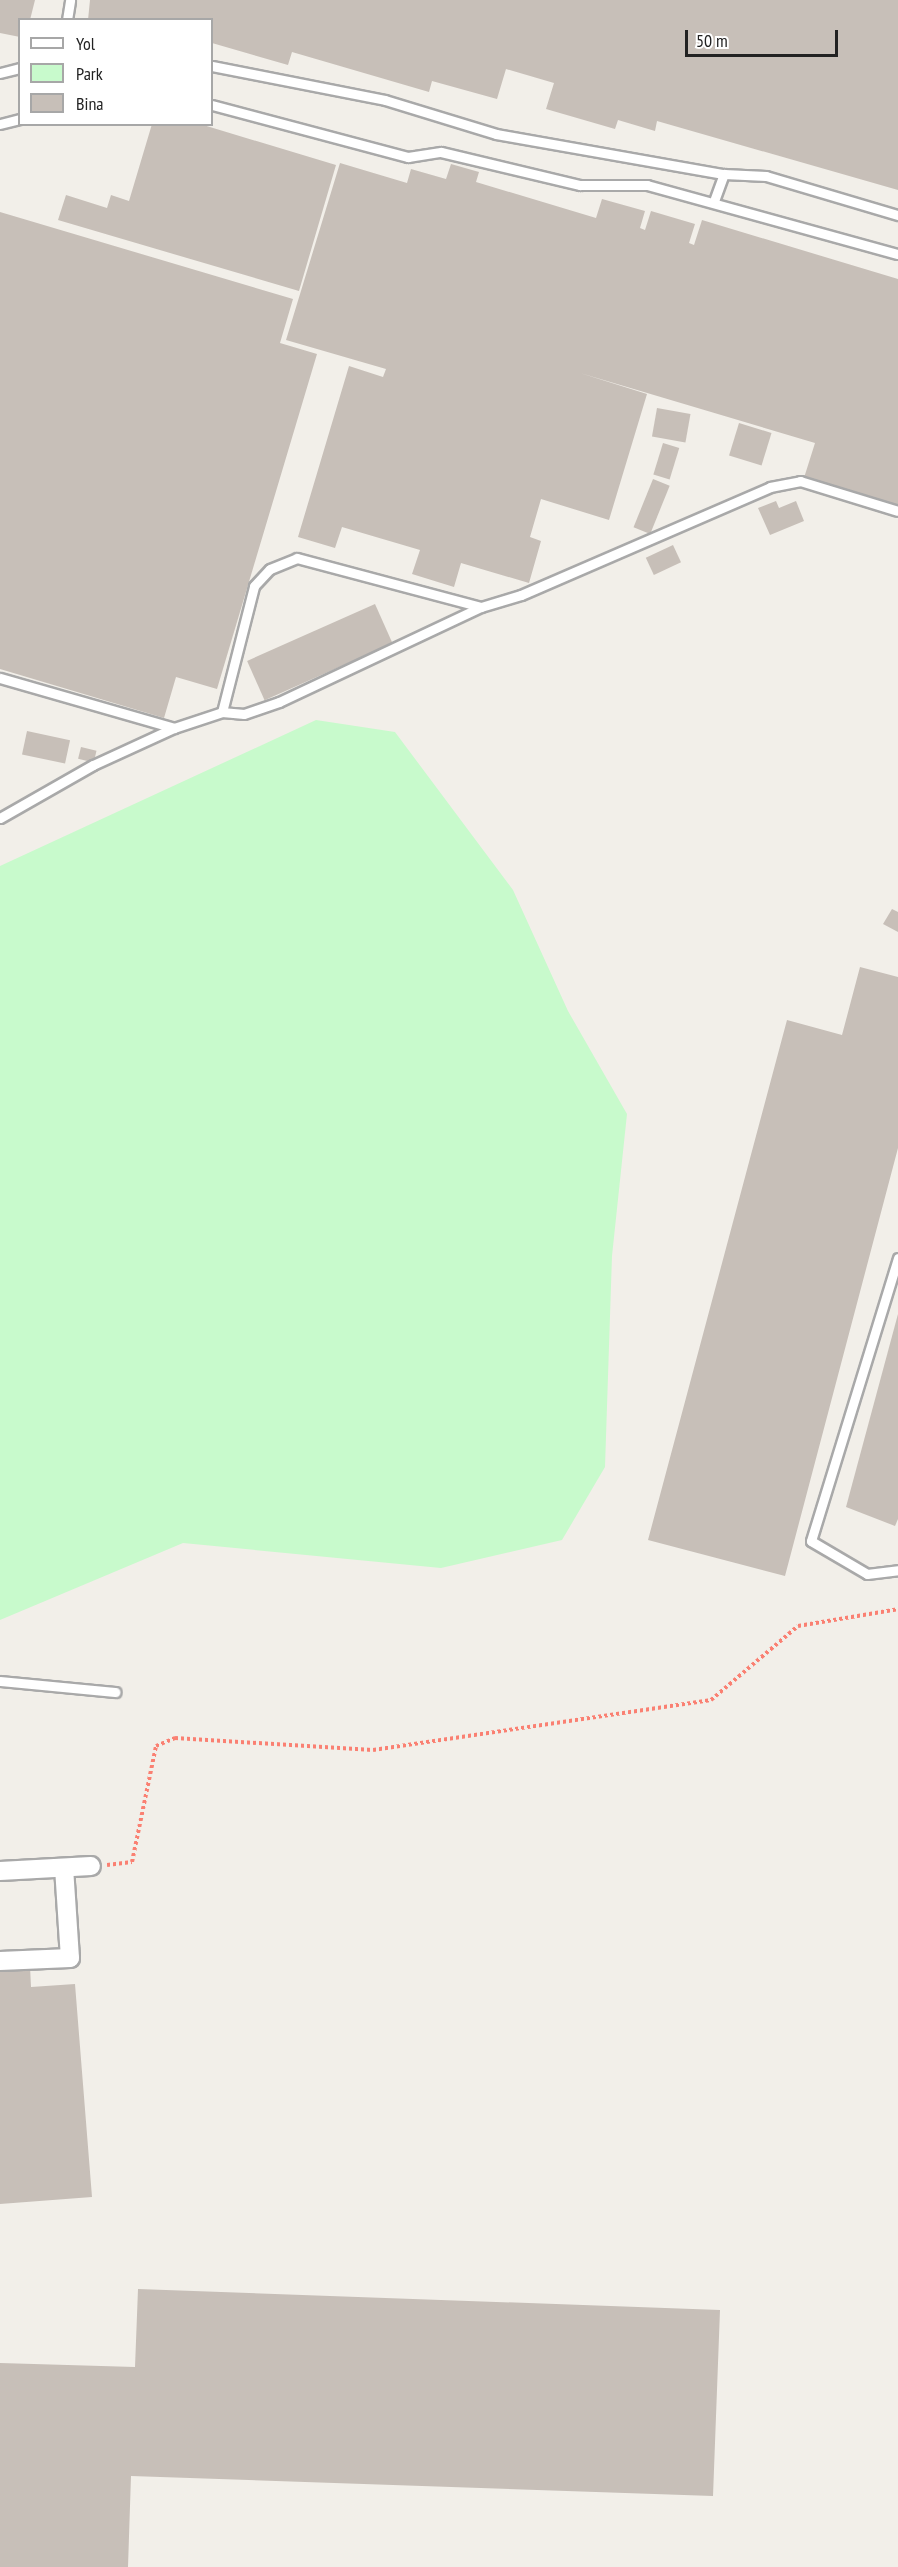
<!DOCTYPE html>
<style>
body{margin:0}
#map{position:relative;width:898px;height:2567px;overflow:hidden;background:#f2efe9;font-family:"PT Sans Narrow",sans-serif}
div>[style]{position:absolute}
.park>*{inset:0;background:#c8facc}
.building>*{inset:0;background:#c7bfb8;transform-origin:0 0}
.path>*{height:4px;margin-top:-2px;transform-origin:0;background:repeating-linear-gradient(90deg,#fa8072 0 3px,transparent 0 6px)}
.roads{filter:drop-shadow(2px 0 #a9a9a9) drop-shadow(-2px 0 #a9a9a9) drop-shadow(0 2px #a9a9a9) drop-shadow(0 -2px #a9a9a9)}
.service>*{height:9px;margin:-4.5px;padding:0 4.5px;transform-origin:4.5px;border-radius:4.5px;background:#fff}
.minor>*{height:18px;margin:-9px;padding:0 9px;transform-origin:9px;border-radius:9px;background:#fff}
span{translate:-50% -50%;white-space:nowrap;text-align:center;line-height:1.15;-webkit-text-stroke:6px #fff;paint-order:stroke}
.legend{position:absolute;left:18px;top:18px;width:195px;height:108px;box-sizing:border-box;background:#fff;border:2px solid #a7a7a7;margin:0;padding:8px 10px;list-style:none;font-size:18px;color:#222}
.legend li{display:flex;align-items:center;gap:12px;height:30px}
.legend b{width:30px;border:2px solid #a7a7a7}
.scale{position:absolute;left:685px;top:30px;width:153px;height:27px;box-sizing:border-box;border:3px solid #222;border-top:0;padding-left:8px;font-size:18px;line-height:21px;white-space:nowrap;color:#222;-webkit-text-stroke:4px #fff;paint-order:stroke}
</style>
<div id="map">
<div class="park">
<i style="clip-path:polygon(316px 720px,395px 732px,513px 890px,568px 1011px,627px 1114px,612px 1256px,605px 1467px,562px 1540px,441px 1568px,183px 1543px,0 1620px,0 866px)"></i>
</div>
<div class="building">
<i style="clip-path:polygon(0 0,35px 0,30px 20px,20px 20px,20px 37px,0 33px)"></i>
<i style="clip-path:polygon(90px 0,898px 0,898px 190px,657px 121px,655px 131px,618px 120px,615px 129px,546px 109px,554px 83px,506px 69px,497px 99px,432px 81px,429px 92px,292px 52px,288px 65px,212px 43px,212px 20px,88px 20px)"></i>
<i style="clip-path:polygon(152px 124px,200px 124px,336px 165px,299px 291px,58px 220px,66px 195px,107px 208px,111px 195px,129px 201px)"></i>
<i style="clip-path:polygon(340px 163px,407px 183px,411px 169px,446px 179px,451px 164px,479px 172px,476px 182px,596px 218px,602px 199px,645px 211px,640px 228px,645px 230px,651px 211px,695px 224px,689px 243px,694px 245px,702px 220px,898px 279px,898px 509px,803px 481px,815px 443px,580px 373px,647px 394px,609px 520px,541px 499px,530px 537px,541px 541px,529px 583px,461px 563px,454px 587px,412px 574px,420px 550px,342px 527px,335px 548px,298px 537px,349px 366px,383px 377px,386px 369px,286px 340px)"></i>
<i style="clip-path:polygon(0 212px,293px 299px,280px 343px,317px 354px,217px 689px,176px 677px,164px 718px,0 669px)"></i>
<i style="left:657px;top:408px;width:34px;height:29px;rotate:10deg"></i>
<i style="left:739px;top:423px;width:34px;height:34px;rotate:17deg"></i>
<i style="left:663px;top:443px;width:17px;height:33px;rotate:17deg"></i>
<i style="left:653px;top:479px;width:18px;height:52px;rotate:22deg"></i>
<i style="clip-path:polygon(776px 501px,779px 508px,796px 501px,804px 521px,770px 535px,758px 508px)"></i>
<i style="left:673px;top:545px;width:19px;height:30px;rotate:65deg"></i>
<i style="left:375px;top:604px;width:43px;height:140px;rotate:66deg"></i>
<i style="left:27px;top:731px;width:44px;height:24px;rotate:12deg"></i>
<i style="left:81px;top:747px;width:16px;height:12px;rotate:14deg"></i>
<i style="clip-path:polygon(892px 909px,898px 912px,898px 932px,883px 924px)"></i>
<i style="clip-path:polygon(860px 967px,898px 977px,898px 1148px,785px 1576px,648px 1540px,787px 1020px,842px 1035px)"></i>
<i style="clip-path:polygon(898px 1314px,898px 1519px,895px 1526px,846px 1507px)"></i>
<i style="clip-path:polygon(30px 1966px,31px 1987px,75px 1984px,92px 2197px,0 2204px,0 1968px)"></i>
<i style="clip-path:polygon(138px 2289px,720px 2310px,713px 2496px,131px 2476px,128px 2567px,0 2567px,0 2363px,135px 2367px)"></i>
</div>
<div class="path">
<i style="left:107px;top:1865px;width:25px;rotate:-7deg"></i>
<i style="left:132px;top:1862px;width:118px;rotate:-78.3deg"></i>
<i style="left:156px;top:1746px;width:21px;rotate:-23deg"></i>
<i style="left:175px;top:1738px;width:198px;rotate:3.5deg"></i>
<i style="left:373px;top:1750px;width:342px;rotate:-8.4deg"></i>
<i style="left:711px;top:1700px;width:114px;rotate:-40.4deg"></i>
<i style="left:798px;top:1626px;width:101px;rotate:-9.6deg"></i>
</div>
<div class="roads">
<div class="service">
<i style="left:67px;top:20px;width:20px;rotate:-81deg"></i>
<i style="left:212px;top:66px;width:176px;rotate:11.1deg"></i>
<i style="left:385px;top:100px;width:116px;rotate:17deg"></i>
<i style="left:496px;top:134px;width:231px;rotate:10deg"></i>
<i style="left:724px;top:174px;width:42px;rotate:2.7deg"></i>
<i style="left:766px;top:176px;width:138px;rotate:16.5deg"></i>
<i style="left:0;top:73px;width:21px;rotate:-14deg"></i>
<i style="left:212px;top:105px;width:203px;rotate:14.9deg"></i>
<i style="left:408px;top:157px;width:33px;rotate:-9deg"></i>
<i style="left:441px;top:152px;width:143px;rotate:13.4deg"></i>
<i style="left:580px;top:185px;width:67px"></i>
<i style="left:647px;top:185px;width:260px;rotate:15.4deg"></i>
<i style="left:0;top:124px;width:21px;rotate:-14deg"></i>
<i style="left:714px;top:201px;width:29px;rotate:-70deg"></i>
<i style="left:0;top:678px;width:181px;rotate:16deg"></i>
<i style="left:222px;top:712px;width:130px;rotate:-75.7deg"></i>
<i style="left:254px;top:586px;width:23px;rotate:-47deg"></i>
<i style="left:270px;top:569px;width:29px;rotate:-22deg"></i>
<i style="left:297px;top:558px;width:190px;rotate:14.9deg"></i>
<i style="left:0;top:818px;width:107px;rotate:-29.7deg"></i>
<i style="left:93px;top:765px;width:89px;rotate:-24.6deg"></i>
<i style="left:174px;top:728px;width:51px;rotate:-18.4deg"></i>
<i style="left:222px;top:712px;width:22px;rotate:5deg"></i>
<i style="left:244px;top:714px;width:37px;rotate:-19deg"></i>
<i style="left:279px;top:702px;width:223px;rotate:-25.2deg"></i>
<i style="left:481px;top:607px;width:42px;rotate:-16.7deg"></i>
<i style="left:521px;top:595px;width:271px;rotate:-23.4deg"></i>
<i style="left:770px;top:487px;width:31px;rotate:-11deg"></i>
<i style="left:800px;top:481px;width:102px;rotate:17deg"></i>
<i style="left:898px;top:1258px;width:296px;rotate:107.1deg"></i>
<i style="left:811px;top:1541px;width:65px;rotate:30.5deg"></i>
<i style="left:867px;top:1574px;width:31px;rotate:-7deg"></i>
<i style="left:0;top:1681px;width:116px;rotate:5.5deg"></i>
</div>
<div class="minor">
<i style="left:0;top:1871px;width:91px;rotate:-3.1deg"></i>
<i style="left:0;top:1961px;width:70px;rotate:-2.5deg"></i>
<i style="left:70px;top:1958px;width:90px;rotate:-93.8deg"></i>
</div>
</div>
<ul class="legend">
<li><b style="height:8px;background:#fff"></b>Yol</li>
<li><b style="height:16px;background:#c8facc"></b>Park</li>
<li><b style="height:16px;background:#c7bfb8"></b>Bina</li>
</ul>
<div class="scale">50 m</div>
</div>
